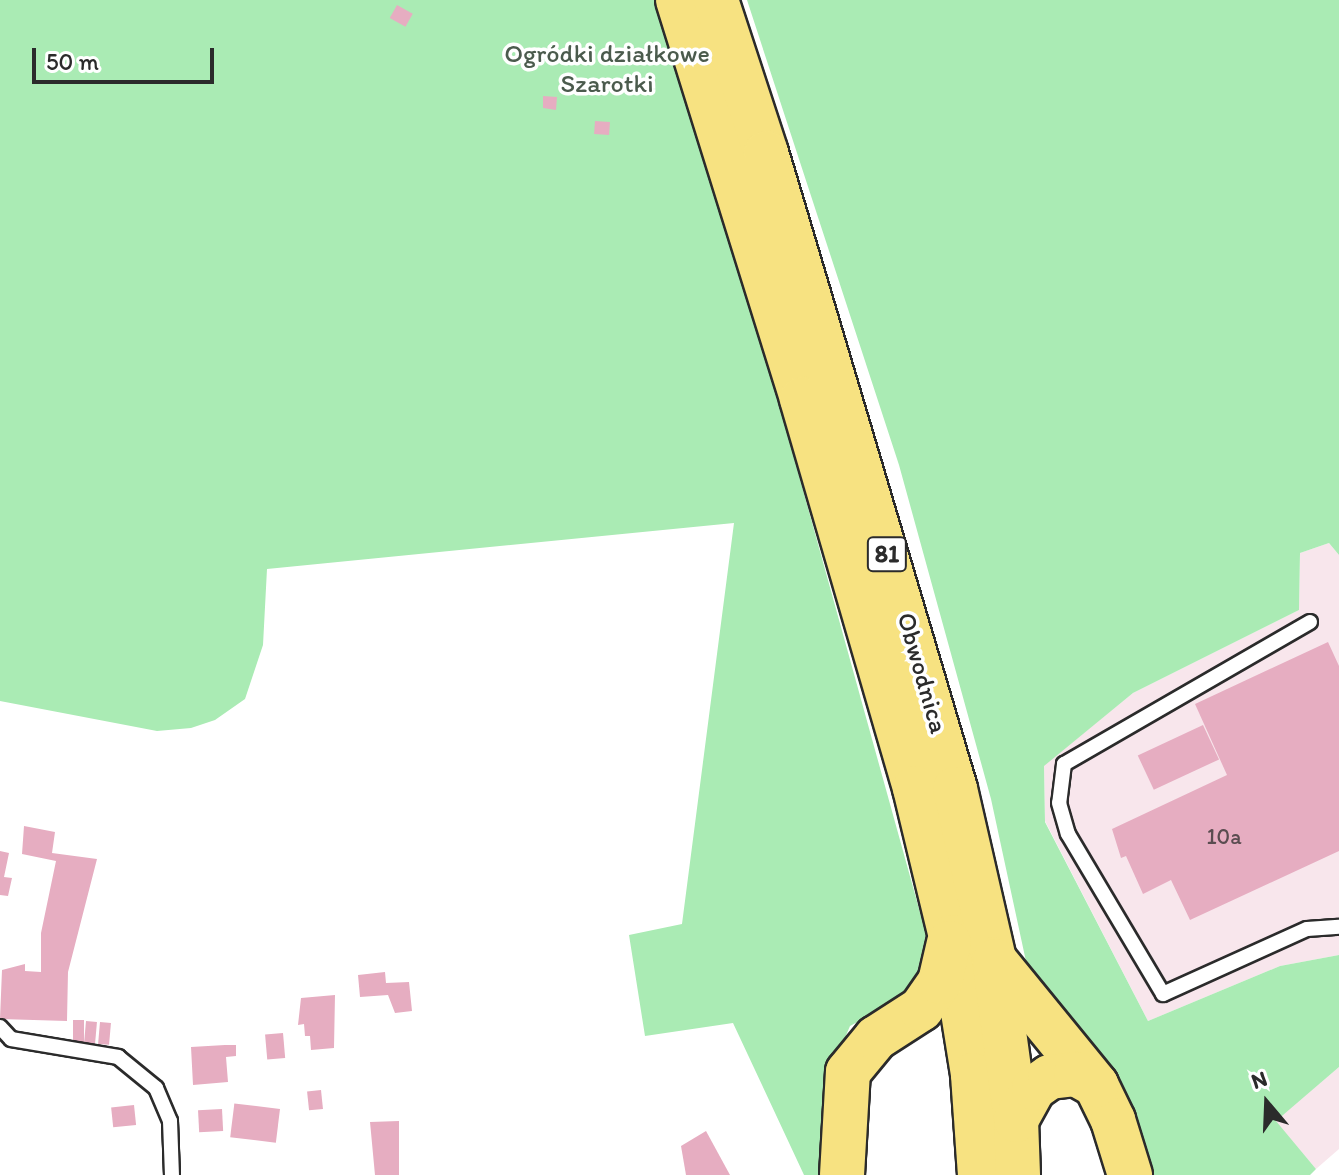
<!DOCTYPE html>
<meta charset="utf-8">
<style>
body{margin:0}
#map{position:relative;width:1339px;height:1175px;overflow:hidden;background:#fff;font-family:Itim,sans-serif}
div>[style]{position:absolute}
.built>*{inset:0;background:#f8e6ec}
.green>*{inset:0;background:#aaebb4}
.building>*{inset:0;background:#e6adc1;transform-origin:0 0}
.roads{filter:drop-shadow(2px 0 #2b2b2b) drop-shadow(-2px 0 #2b2b2b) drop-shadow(0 2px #2b2b2b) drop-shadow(0 -2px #2b2b2b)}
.lane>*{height:14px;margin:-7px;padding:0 7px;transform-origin:7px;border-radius:7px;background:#fff}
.primary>*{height:44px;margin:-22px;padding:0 22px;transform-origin:22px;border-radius:22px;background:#f7e281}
span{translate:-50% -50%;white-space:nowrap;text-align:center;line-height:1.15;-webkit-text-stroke:7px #fff;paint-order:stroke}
.number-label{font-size:22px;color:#5a4c50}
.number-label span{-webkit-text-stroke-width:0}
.shield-label span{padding:2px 6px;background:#fff;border:2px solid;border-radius:6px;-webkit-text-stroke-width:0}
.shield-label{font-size:24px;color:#2b2b2b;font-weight:700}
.park-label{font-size:26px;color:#4b5b4d}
.street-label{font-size:26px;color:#2b2b2b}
.north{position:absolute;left:1227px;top:1063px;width:80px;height:80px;-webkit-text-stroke:6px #fff;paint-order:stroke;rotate:341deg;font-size:22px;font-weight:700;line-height:32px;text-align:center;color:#2b2b2b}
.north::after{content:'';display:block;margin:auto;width:28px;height:36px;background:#2b2b2b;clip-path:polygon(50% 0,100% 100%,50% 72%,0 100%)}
.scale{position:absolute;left:32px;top:48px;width:182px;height:36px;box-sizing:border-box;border:4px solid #2b2b2b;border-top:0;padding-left:10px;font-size:24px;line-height:28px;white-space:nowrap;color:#2b2b2b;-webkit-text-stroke:6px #fff;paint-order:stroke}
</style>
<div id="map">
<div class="built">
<i style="clip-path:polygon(1329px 543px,1339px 555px,1339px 955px,1280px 966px,1148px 1021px,1045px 821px,1044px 765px,1133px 693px,1299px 610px,1300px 553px)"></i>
<i style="clip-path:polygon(1339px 1067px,1339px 1149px,1316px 1169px,1275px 1121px)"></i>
</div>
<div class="green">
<i style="clip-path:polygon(0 0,656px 0,713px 165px,931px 952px,921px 981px,903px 997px,850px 1026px,832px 1068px,826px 1175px,804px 1175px,733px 1023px,645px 1036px,629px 935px,682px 924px,734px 523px,267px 569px,263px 645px,245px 699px,215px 720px,191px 728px,157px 731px,0 701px)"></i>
<i style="clip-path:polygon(747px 0,1339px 0,1339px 555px,1329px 543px,1300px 553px,1299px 610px,1133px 693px,1044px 766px,1045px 822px,1148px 1021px,1280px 966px,1339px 955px,1339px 1067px,1276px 1121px,1316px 1169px,1310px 1175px,1146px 1175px,1030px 980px,991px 799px,899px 465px)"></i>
</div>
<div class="building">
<i style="left:397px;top:5px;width:18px;height:15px;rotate:29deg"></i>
<i style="clip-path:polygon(543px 96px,557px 97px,556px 110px,543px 108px)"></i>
<i style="left:595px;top:121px;width:15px;height:13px;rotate:4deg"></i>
<i style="clip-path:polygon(1328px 642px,1339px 666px,1339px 851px,1190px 920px,1171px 880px,1143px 894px,1126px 856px,1121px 858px,1112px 829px,1227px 775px,1195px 704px)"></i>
<i style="left:1203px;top:725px;width:38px;height:72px;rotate:65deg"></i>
<i style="clip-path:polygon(24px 826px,55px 832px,52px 853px,97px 859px,68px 972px,67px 1021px,0 1019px,2px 970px,25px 964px,25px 971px,41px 972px,41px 933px,56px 861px,22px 854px)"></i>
<i style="clip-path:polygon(0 851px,9px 853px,4px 877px,12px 878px,8px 896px,0 895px)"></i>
<i style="clip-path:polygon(385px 972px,386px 983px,409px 982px,412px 1011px,395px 1013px,388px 995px,360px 997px,358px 975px)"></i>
<i style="clip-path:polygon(335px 995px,334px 1048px,311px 1050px,310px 1036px,305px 1036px,304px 1024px,298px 1025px,301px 998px)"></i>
<i style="left:73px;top:1020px;width:11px;height:22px"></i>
<i style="left:86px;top:1021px;width:11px;height:22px;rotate:5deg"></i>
<i style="left:100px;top:1022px;width:11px;height:22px;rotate:5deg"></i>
<i style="left:283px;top:1033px;width:25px;height:18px;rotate:85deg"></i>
<i style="clip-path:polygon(225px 1045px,236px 1045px,236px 1056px,226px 1057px,228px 1082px,193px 1085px,191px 1047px)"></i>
<i style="left:321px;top:1090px;width:19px;height:14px;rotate:84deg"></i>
<i style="left:134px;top:1105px;width:20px;height:23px;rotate:84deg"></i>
<i style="left:222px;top:1109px;width:22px;height:24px;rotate:87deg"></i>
<i style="left:280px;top:1109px;width:34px;height:46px;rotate:97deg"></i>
<i style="clip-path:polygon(399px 1121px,399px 1175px,375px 1175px,370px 1122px)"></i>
<i style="clip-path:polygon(706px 1131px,730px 1175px,686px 1175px,681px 1146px)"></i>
</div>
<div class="roads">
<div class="lane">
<i style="left:1310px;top:622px;width:284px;rotate:150deg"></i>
<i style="left:1064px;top:764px;width:39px;rotate:97deg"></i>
<i style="left:1059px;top:803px;width:32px;rotate:74deg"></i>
<i style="left:1068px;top:834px;width:186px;rotate:59.3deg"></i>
<i style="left:1163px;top:994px;width:158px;rotate:-24.3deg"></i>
<i style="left:1307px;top:929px;width:32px;rotate:-4deg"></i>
<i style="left:0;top:1027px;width:16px;rotate:47deg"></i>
<i style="left:11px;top:1039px;width:109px;rotate:9.5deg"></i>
<i style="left:118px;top:1057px;width:49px;rotate:39.2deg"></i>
<i style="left:156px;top:1088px;width:36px;rotate:67deg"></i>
<i style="left:170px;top:1121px;width:54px;rotate:87.9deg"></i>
</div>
<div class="primary">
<i style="left:678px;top:0;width:418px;rotate:72.7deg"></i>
<i style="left:802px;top:399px;width:405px;rotate:73.8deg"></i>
<i style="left:915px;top:788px;width:153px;rotate:76.4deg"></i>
<i style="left:951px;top:937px;width:140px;rotate:80.9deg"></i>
<i style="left:973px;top:1075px;width:100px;rotate:86deg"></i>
<i style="left:716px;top:0;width:161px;rotate:71.9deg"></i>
<i style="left:766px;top:153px;width:663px;rotate:73.45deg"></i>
<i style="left:955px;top:789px;width:174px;rotate:77.1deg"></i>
<i style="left:994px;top:959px;width:162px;rotate:82.2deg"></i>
<i style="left:1016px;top:1120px;width:55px;rotate:87.9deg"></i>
<i style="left:995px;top:961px;width:160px;rotate:50.8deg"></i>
<i style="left:1096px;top:1085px;width:39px;rotate:64deg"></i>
<i style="left:1113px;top:1120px;width:58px;rotate:72.8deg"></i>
<i style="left:1016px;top:1120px;width:37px;rotate:-61deg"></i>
<i style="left:1034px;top:1088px;width:19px;rotate:-35deg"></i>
<i style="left:1050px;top:1077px;width:26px;rotate:-7deg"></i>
<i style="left:1076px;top:1074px;width:23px;rotate:29deg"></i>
<i style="left:842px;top:1175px;width:103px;rotate:-86.7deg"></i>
<i style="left:848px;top:1072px;width:44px;rotate:-50.5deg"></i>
<i style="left:876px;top:1038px;width:54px;rotate:-32.8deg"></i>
<i style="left:921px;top:1009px;width:33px;rotate:-55deg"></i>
<i style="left:940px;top:982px;width:40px;rotate:-77deg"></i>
</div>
</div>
<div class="number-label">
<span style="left:1224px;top:837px">10a</span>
</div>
<div class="shield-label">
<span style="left:887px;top:554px">81</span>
</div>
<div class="park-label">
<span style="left:607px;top:69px">Ogródki działkowe<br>Szarotki</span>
</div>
<div class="street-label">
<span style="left:922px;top:673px;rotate:74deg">Obwodnica</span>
</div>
<div class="north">N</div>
<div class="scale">50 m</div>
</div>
